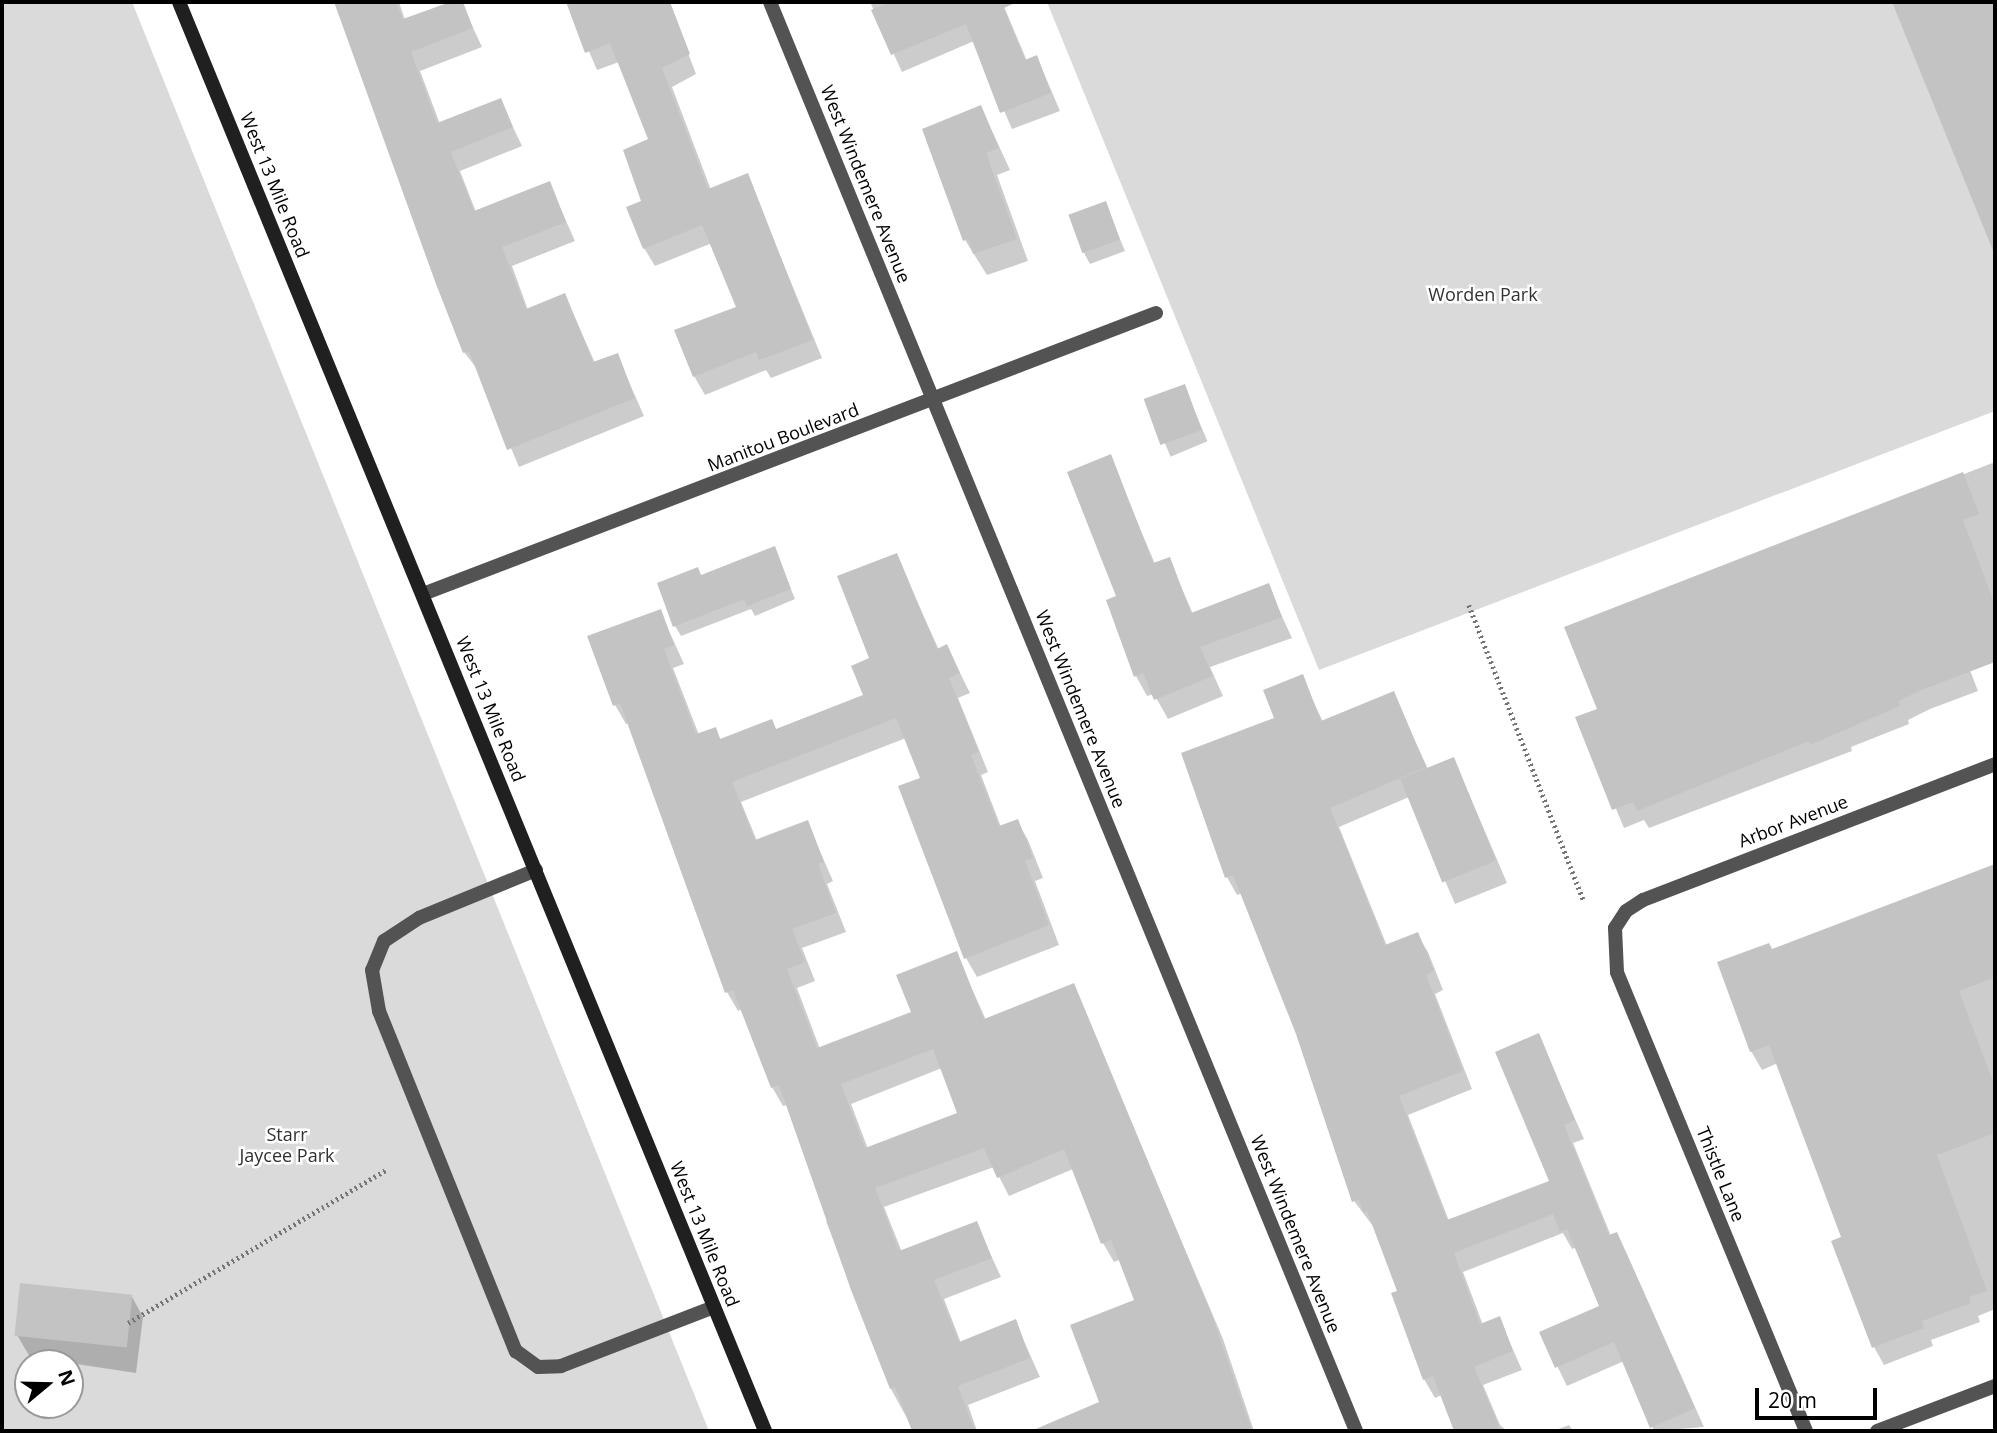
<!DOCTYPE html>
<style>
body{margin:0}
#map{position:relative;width:1997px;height:1433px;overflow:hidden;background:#fff;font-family:"Open Sans",sans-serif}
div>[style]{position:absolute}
.green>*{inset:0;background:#dadada}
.shadow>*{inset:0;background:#0003;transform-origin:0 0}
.building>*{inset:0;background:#c3c3c3;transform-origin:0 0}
.path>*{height:4.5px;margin-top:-2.25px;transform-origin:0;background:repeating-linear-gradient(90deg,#757575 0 2px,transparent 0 5.5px)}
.lane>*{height:14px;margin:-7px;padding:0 7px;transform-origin:7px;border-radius:7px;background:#535353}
.street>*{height:14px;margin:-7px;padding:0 7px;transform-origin:7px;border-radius:7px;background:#535353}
.secondary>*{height:14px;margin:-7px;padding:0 7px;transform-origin:7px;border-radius:7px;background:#202020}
span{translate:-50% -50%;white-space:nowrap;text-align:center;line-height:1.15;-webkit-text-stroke:5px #fff;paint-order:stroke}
.street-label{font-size:18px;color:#000}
.park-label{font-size:18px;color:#313131}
.frame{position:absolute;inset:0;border:4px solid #000;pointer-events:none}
.north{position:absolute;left:14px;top:1349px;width:70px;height:70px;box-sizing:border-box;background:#fff;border:2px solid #999;border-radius:50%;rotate:71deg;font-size:19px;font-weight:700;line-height:28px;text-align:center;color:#000}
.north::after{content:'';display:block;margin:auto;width:24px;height:32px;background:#000;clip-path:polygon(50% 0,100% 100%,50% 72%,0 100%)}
.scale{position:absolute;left:1755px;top:1388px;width:122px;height:32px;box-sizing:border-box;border:4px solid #000;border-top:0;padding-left:9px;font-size:21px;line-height:24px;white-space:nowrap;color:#000;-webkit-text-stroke:5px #fff;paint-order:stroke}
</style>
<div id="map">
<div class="green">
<i style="clip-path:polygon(evenodd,2px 2px,132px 2px,709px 1431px,2px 1431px,2px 2px,28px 1363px,70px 1363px,70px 1405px,28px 1405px,28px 1363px)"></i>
<i style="clip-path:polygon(1047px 2px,1995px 2px,1995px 411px,1319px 670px)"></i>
</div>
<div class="shadow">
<i style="clip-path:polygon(336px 2px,399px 2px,405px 20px,461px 2px,482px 47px,420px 71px,440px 124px,500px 100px,522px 146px,460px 171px,476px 212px,549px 183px,575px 241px,512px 266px,528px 310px,565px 295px,595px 363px,617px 355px,644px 416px,519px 467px,478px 370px,464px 352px)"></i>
<i style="clip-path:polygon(568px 2px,669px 2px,696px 74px,672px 87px,711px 190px,747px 175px,822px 358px,771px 378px,766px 370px,705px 395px,694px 376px,738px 308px,712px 243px,655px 266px,644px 248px,650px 140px,619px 62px,597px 70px)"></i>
<i style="clip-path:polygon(870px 2px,1002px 2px,1027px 61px,1037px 57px,1060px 111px,1012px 129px,974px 41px,902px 72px)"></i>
<i style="clip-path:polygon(1894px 2px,1995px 2px,1995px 252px)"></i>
<i style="clip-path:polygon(981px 107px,1010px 170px,997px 175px,1028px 261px,987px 275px,965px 240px)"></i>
<i style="clip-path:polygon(1105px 203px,1125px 251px,1090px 264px,1084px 253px)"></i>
<i style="left:1184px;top:386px;width:60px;height:40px;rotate:67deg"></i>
<i style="clip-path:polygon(1110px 457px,1155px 564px,1169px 559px,1193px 614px,1268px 586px,1292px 638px,1210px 667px,1223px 696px,1168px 719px,1154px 694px,1147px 696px,1136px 676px,1118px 597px)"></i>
<i style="clip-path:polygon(1995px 462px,1995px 620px,1957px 636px,1978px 691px,1930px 709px,1908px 720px,1909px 724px,1851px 747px,1852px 751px,1649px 828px,1644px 820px,1624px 828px,1578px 718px,1599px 710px,1567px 628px)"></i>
<i style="clip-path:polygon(774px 548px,795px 599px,755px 616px,751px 609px,681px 636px,675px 626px,701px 577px)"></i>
<i style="clip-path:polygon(evenodd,896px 555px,939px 650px,947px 647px,970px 693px,958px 698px,988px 772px,981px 775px,1001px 827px,1017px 821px,1028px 840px,1043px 878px,1035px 881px,1059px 945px,977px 977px,966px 958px,922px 779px,906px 738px,741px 802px,757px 841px,807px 822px,833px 881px,827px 884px,846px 932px,802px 948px,815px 981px,797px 988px,820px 1049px,914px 1013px,956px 954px,986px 1020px,1073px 985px,1223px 1339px,1254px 1431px,1092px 1431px,1084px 1410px,1101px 1403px,1137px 1301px,1121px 1259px,1114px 1262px,1103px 1243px,1073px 1169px,1009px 1196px,994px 1167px,884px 1207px,902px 1252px,976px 1223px,1001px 1277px,944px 1299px,961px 1343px,1015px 1321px,1040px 1377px,968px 1405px,977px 1431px,914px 1431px,891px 1389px,826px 1221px,831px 1219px,788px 1105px,783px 1106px,772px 1087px,742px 1009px,738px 1011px,727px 992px,629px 723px,626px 724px,615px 705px,589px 637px,660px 611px,684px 664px,673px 668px,699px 735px,715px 729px,721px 740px,777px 730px,865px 696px,896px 555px,942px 1068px,960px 1114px,868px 1149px,851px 1104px,942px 1068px)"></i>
<i style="clip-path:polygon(1302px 677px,1323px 722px,1393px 693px,1428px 769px,1454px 759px,1507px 883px,1455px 904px,1409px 797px,1339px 827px,1387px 946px,1417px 934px,1428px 952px,1443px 990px,1435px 994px,1472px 1089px,1408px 1115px,1449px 1221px,1551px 1182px,1538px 1035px,1584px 1139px,1573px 1143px,1611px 1236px,1616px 1234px,1626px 1252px,1704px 1427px,1654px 1431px,1624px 1361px,1567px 1386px,1541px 1333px,1601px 1307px,1577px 1247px,1572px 1249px,1563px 1233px,1463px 1272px,1483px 1325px,1499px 1318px,1522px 1370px,1483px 1385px,1500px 1425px,1507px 1431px,1457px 1431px,1444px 1394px,1435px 1398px,1424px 1379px,1400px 1292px,1376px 1230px,1354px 1201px,1324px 1104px,1242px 893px,1237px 895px,1227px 877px,1276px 719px)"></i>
<i style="clip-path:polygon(1995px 865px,1995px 1309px,1978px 1316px,1980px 1322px,1931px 1340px,1933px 1346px,1884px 1365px,1874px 1347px,1843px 1238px,1778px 1063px,1762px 1070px,1751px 1051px,1772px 951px)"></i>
<i style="clip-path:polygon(131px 1295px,143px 1317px,136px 1373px,30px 1357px,17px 1335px)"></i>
<i style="clip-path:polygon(1569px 1425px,1573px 1431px,1553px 1431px)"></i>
</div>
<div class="building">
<i style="clip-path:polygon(334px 2px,396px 2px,403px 19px,450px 2px,463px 2px,473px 28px,411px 52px,437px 123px,501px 98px,513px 127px,451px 152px,474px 211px,550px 181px,566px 222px,502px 247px,526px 309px,565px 293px,593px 362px,618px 353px,635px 398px,507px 450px,469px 351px,463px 353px,436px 284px)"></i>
<i style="clip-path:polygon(566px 2px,670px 2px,690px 54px,662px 68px,708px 189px,748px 173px,813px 340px,759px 360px,756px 352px,693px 377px,674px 330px,736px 307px,702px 225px,643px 249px,626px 207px,641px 201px,623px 150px,648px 139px,610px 43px,585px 53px)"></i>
<i style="clip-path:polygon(891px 2px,1017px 2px,1004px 8px,1025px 60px,1037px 55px,1051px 93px,1000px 113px,966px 24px,891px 55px,871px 10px)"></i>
<i style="clip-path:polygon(1892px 2px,1995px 2px,1995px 253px,1994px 253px)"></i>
<i style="clip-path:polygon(981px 105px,999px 148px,986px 153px,1017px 239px,973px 254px,968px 239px,963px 241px,922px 129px)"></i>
<i style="left:1106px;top:201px;width:41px;height:40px;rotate:70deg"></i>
<i style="left:1185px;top:384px;width:49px;height:44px;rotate:70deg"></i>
<i style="clip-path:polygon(1111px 454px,1153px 563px,1170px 557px,1191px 613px,1269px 583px,1282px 617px,1200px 647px,1213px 676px,1154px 700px,1143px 673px,1134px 677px,1106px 600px,1116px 596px,1067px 472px)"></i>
<i style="clip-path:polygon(1963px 472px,1979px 514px,1963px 520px,1995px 605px,1995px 662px,1919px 691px,1899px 701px,1900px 706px,1810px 745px,1809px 741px,1637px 811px,1633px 802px,1612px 810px,1575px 717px,1597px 709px,1564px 627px)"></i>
<i style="clip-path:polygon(775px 546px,791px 589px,747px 606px,744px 599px,673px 627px,657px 583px,698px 567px,701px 575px)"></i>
<i style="clip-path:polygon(evenodd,897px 553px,937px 649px,947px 644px,960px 673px,949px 678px,979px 752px,971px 755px,999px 826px,1018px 819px,1033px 858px,1025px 861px,1049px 925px,964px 959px,898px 786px,920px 778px,896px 718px,732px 782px,755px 840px,808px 820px,824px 862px,818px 864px,836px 913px,792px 929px,805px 962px,787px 969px,817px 1048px,911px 1012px,896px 975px,957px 951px,984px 1019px,1074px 983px,1213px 1318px,1252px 1431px,1031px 1431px,1099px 1402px,1070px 1325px,1134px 1300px,1111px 1240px,1101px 1244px,1064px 1149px,997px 1178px,984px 1148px,875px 1188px,899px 1251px,977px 1221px,992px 1258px,934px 1280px,959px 1342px,1016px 1319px,1030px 1358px,958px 1386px,975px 1431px,912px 1431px,895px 1387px,890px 1389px,851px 1290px,779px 1085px,771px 1088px,733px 990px,725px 993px,620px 703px,613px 706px,587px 636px,661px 609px,674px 645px,664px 649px,696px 734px,716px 727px,720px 739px,772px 719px,776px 729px,863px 695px,851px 666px,869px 658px,837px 576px,897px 553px,933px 1049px,957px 1113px,865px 1148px,841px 1084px,933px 1049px)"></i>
<i style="clip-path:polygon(1303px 674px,1321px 721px,1394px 691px,1426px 767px,1330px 808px,1385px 945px,1418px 932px,1434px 971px,1426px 975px,1463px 1071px,1399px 1096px,1447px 1220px,1549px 1181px,1495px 1052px,1539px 1033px,1575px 1120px,1564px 1125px,1609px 1235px,1617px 1232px,1695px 1408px,1650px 1428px,1614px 1342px,1555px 1368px,1539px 1332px,1599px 1306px,1567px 1229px,1560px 1232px,1553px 1214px,1454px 1253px,1480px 1324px,1500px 1316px,1513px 1351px,1474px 1367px,1501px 1431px,1454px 1431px,1433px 1376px,1423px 1380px,1391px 1293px,1397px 1291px,1367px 1211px,1363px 1212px,1359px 1199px,1352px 1202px,1296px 1034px,1233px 875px,1225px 878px,1181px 753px,1274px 718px,1263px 690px)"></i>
<i style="left:1454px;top:757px;width:112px;height:58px;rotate:68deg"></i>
<i style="clip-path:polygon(1995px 864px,1995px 977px,1959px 991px,1995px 1087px,1995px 1133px,1937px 1155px,1987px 1291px,1969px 1297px,1971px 1303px,1922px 1321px,1924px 1328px,1872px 1348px,1831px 1241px,1841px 1237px,1769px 1045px,1750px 1052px,1717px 962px,1769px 943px,1772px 949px)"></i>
<i style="left:20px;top:1283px;width:113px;height:53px;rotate:6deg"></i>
</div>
<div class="path">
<i style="left:1469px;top:605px;width:318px;rotate:68.8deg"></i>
<i style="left:128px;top:1323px;width:301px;rotate:-30.7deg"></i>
</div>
<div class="lane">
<i style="left:536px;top:870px;width:126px;rotate:157.7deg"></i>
<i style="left:419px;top:918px;width:42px;rotate:146.7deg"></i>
<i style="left:384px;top:941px;width:31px;rotate:112deg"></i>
<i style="left:372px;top:970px;width:42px;rotate:80.3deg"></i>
<i style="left:379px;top:1011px;width:367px;rotate:68.1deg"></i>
<i style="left:516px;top:1351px;width:27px;rotate:36deg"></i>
<i style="left:538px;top:1367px;width:23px;rotate:-2deg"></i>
<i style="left:561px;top:1366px;width:164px;rotate:-21.1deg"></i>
</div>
<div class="street">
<i style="left:770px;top:2px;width:1544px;rotate:67.7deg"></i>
<i style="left:423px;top:594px;width:785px;rotate:-20.97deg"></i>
<i style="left:1806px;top:1431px;width:496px;rotate:-112.4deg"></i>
<i style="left:1617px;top:972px;width:44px;rotate:-92.6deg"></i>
<i style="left:1615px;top:928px;width:20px;rotate:-57deg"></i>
<i style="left:1626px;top:911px;width:20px;rotate:-33deg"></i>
<i style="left:1643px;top:900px;width:377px;rotate:-21.1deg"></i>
<i style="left:1877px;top:1431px;width:126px;rotate:-20.9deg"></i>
</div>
<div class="secondary">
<i style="left:179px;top:2px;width:1544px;rotate:67.7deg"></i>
</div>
<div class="street-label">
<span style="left:866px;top:184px;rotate:68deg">West Windemere Avenue</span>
<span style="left:275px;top:185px;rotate:68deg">West 13 Mile Road</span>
<span style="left:783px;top:437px;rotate:-21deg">Manitou Boulevard</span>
<span style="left:491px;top:709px;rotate:68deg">West 13 Mile Road</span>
<span style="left:1081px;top:709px;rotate:68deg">West Windemere Avenue</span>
<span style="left:1793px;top:821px;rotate:-21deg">Arbor Avenue</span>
<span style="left:1721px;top:1174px;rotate:68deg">Thistle Lane</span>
<span style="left:705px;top:1234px;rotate:68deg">West 13 Mile Road</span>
<span style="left:1296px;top:1234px;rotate:68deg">West Windemere Avenue</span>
</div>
<div class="park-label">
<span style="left:1483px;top:294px">Worden Park</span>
<span style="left:287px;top:1145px">Starr<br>Jaycee Park</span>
</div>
<div class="frame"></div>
<div class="north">N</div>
<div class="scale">20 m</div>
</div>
